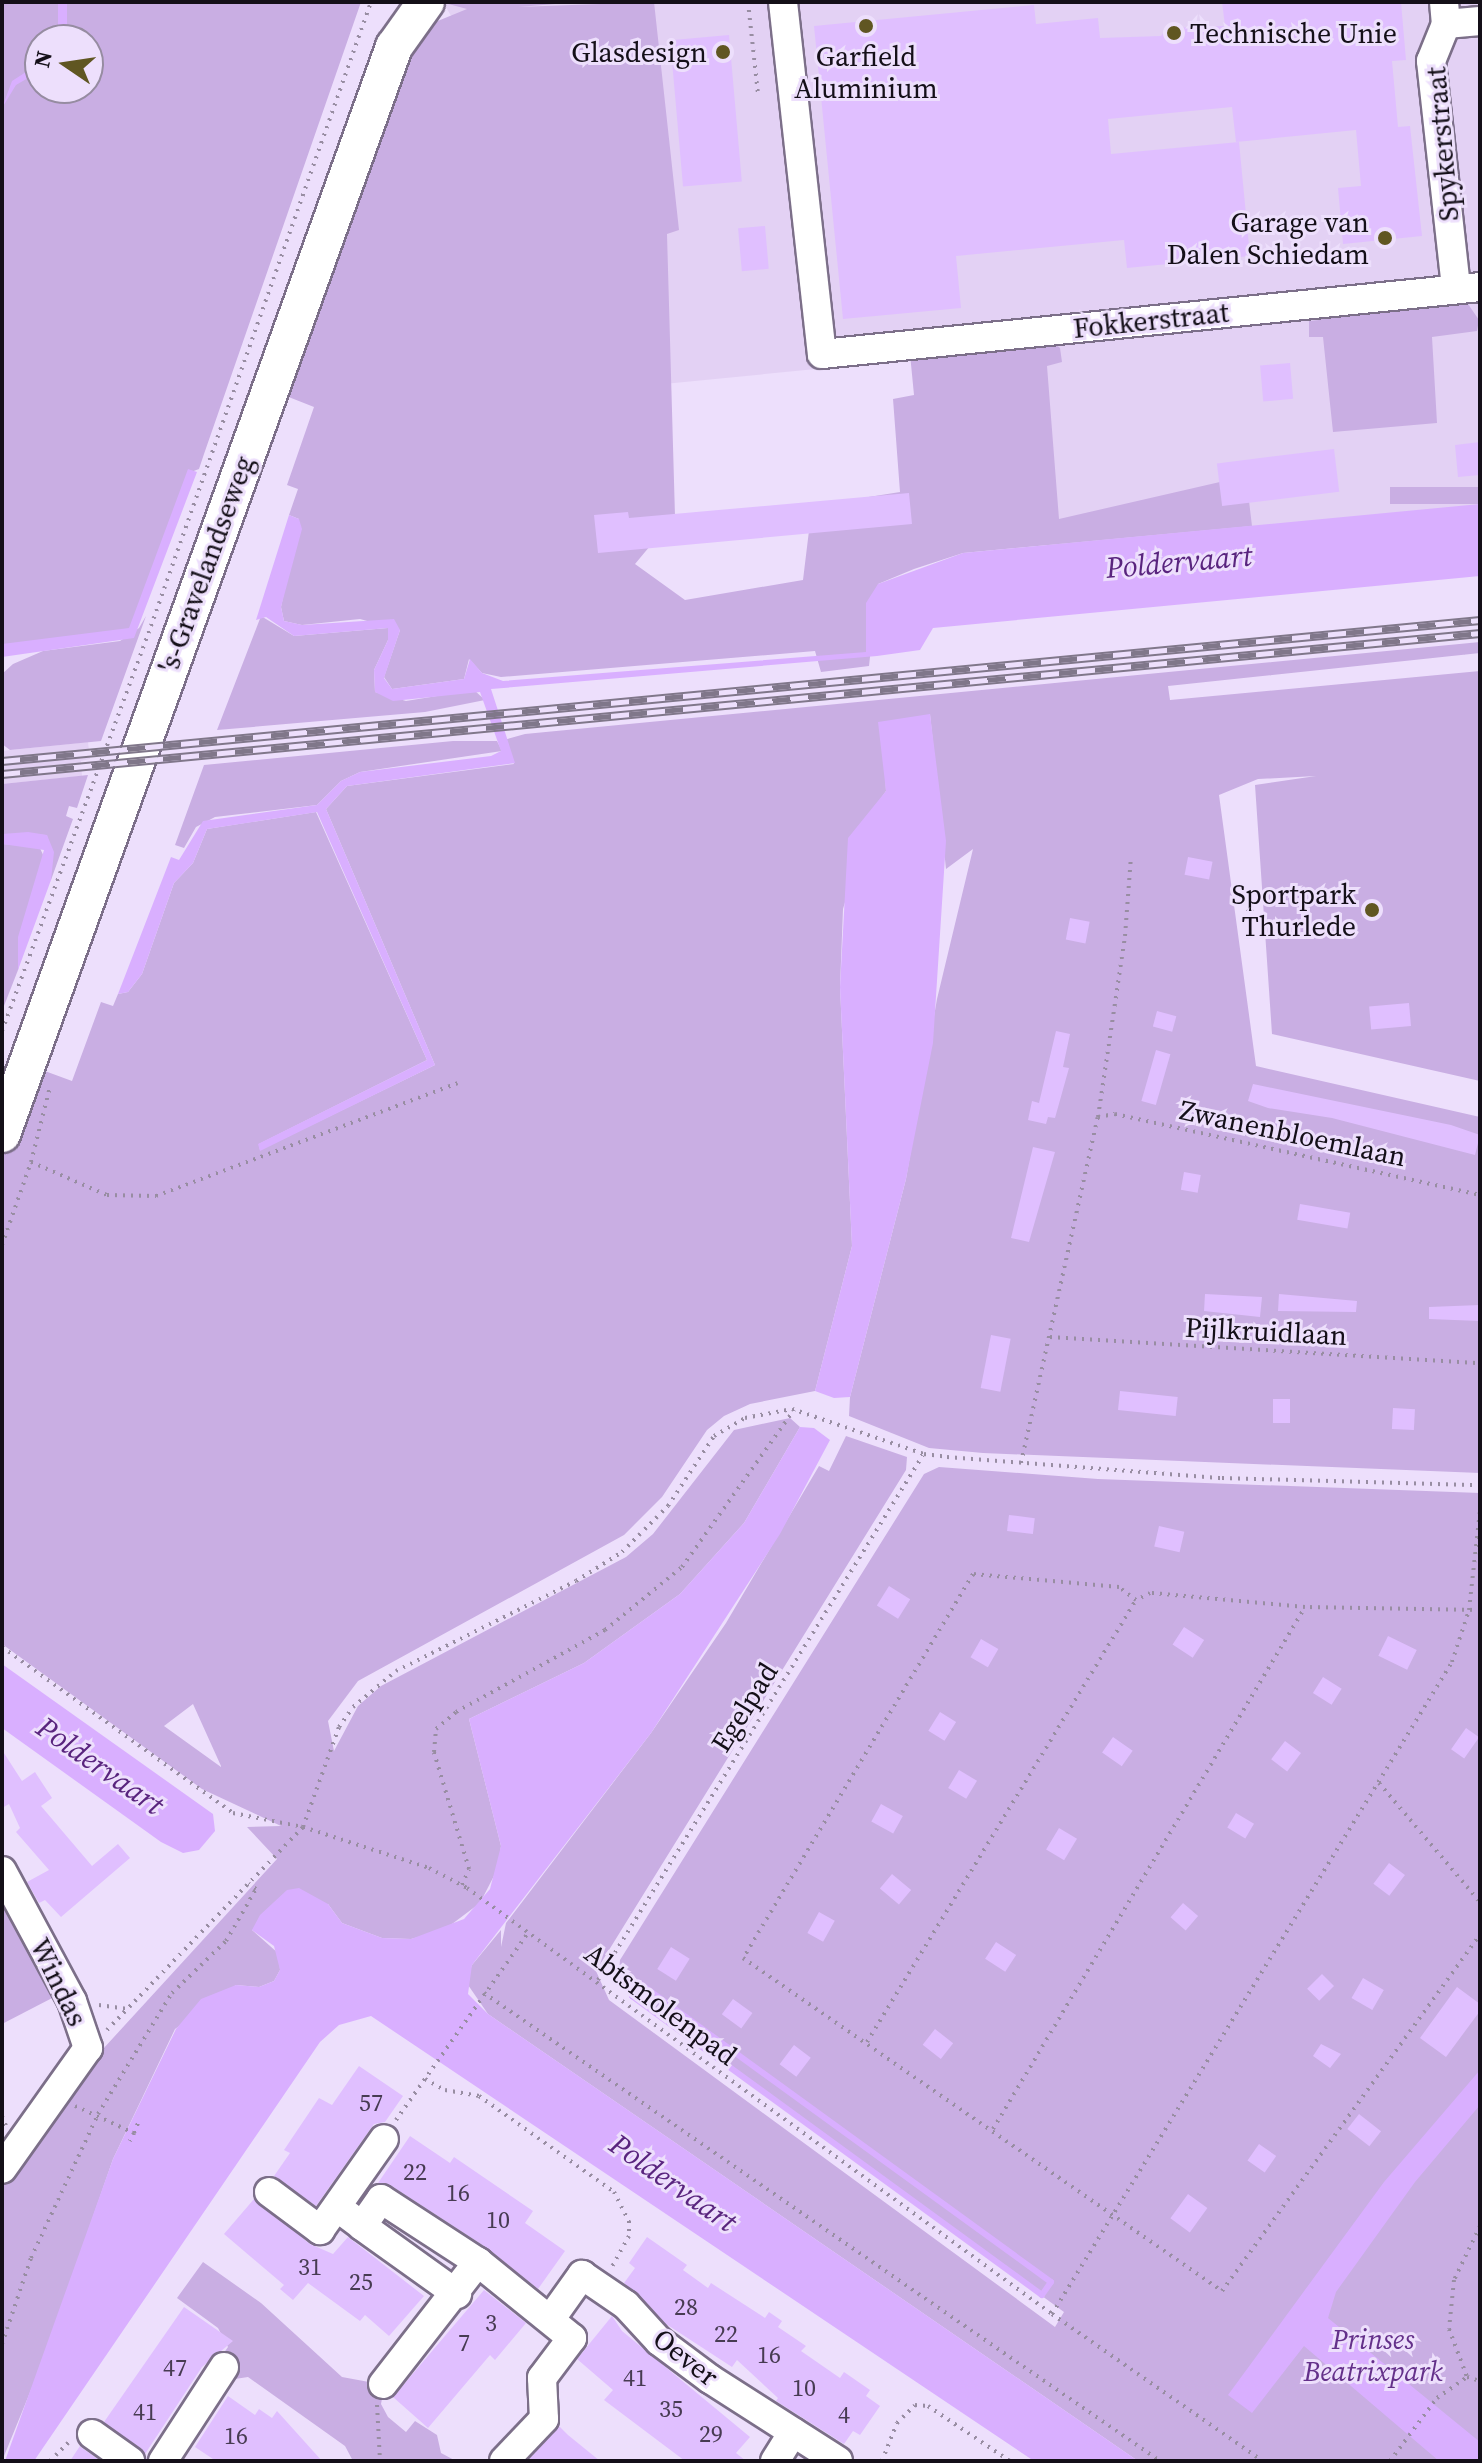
<!DOCTYPE html>
<style>
body{margin:0}
#map{position:relative;width:1482px;height:2463px;overflow:hidden;background:#eddffc;font-family:"Source Serif 4",serif}
div>[style]{position:absolute}
.built>*{inset:0;background:#e3d1f4}
.green>*{inset:0;background:#c9aee3;transform-origin:0 0}
.water>*{inset:0;background:#d9afff;transform-origin:0 0}
.stream>*{height:6px;margin:-3px;padding:0 3px;transform-origin:3px;border-radius:3px;background:#d9afff}
.building>*{inset:0;background:#e0bfff;transform-origin:0 0}
.path>*{height:4px;margin-top:-2px;transform-origin:0;background:repeating-linear-gradient(90deg,#988da2 0 2px,transparent 0 8px)}
.roads{filter:drop-shadow(2px 0 #7c6f89) drop-shadow(-2px 0 #7c6f89) drop-shadow(0 2px #7c6f89) drop-shadow(0 -2px #7c6f89)}
.minor>*{height:28px;margin:-14px;padding:0 14px;transform-origin:14px;border-radius:14px;background:#fff}
.major>*{height:36px;margin:-18px;padding:0 18px;transform-origin:18px;border-radius:18px;background:#fff}
.rail>*{height:9px;margin-top:-4.5px;transform-origin:0;background:repeating-linear-gradient(90deg,#eddffc 0 18px,#80778a 0 36px);box-sizing:border-box;border-block:2px solid #80778a}
.dots>*{width:22px;height:22px;translate:-50% -50%;box-sizing:border-box;border:4px solid #eddffc;border-radius:50%}
span{translate:-50% -50%;white-space:nowrap;text-align:center;line-height:1.15;-webkit-text-stroke:6px #eddffc;paint-order:stroke}
.number-label{font-size:24px;color:#473b52}
.number-label span{-webkit-text-stroke-width:0}
.poi-label{font-size:28px;color:#140f18}
.left{translate:0 -50%;text-align:left}
.right{translate:-100% -50%;text-align:right}
.street-label{font-size:28px;color:#140f18}
.park-label{font-size:28px;color:#64308a;font-style:italic}
.water-label{font-size:30px;color:#59247e;font-style:italic}
.frame{position:absolute;inset:0;border:4px solid #140f18;pointer-events:none}
.north{position:absolute;left:24px;top:24px;width:80px;height:80px;box-sizing:border-box;background:#eddffc;border:2px solid #968ca1;border-radius:50%;rotate:283deg;font-size:22px;font-weight:700;line-height:32px;text-align:center;color:#140f18}
.north::after{content:'';display:block;margin:auto;width:28px;height:36px;background:#605622;clip-path:polygon(50% 0,100% 100%,50% 72%,0 100%)}
</style>
<div id="map">
<div class="built">
<i style="clip-path:polygon(443px 2px,1480px 2px,1480px 524px,1050px 565px,1030px 348px,664px 384px)"></i>
<i style="clip-path:polygon(88px 742px,90px 759px,81px 761px,82px 776px,2px 784px,2px 751px)"></i>
</div>
<div class="green">
<i style="clip-path:polygon(evenodd,2px 2px,361px 2px,204px 454px,199px 469px,191px 472px,140px 615px,129px 630px,116px 634px,2px 648px,2px 2px,40px 40px,88px 40px,88px 88px,40px 88px,40px 40px)"></i>
<i style="clip-path:polygon(441px 2px,580px 2px,518px 7px,654px 2px,679px 230px,667px 234px,675px 516px,635px 564px,685px 600px,803px 580px,812px 506px,900px 492px,893px 399px,914px 395px,910px 354px,1050px 340px,1060px 348px,1062px 362px,1047px 366px,1059px 519px,1246px 476px,1252px 526px,963px 553px,914px 569px,878px 584px,869px 666px,821px 672px,815px 651px,501px 677px,482px 673px,469px 659px,464px 679px,392px 689px,384px 677px,400px 630px,360px 619px,302px 625px,284px 621px,281px 607px,299px 519px,289px 515px,298px 489px,287px 485px,314px 407px,276px 392px,410px 52px,428px 25px,467px 9px)"></i>
<i style="clip-path:polygon(1457px 301px,1468px 304px,1479px 320px,1477px 331px,1432px 337px,1437px 423px,1333px 432px,1323px 337px,1309px 337px,1309px 321px,1319px 320px,1319px 314px)"></i>
<i style="left:1480px;top:487px;width:17px;height:90px;rotate:90deg"></i>
<i style="clip-path:polygon(146px 616px,101px 741px,10px 750px,2px 744px,2px 674px,13px 664px,43px 651px,120px 641px,139px 628px)"></i>
<i style="clip-path:polygon(261px 616px,294px 636px,388px 628px,388px 640px,374px 670px,375px 692px,406px 701px,474px 690px,485px 700px,425px 712px,217px 730px)"></i>
<i style="clip-path:polygon(evenodd,1480px 642px,1480px 653px,1168px 686px,1170px 700px,1480px 671px,1480px 1081px,1272px 1034px,1255px 785px,1316px 776px,1258px 779px,1219px 795px,1256px 1066px,1480px 1117px,1480px 1473px,983px 1453px,929px 1448px,849px 1416px,850px 1397px,906px 1179px,937px 999px,973px 849px,946px 869px,930px 714px,885px 771px,886px 791px,871px 813px,843px 909px,840px 987px,852px 1246px,815px 1391px,750px 1404px,724px 1416px,707px 1430px,662px 1497px,624px 1535px,358px 1681px,328px 1721px,334px 1751px,358px 1706px,381px 1686px,626px 1557px,653px 1534px,734px 1430px,790px 1418px,800px 1427px,744px 1523px,680px 1594px,584px 1663px,469px 1719px,501px 1846px,498px 1868px,480px 1903px,444px 1930px,411px 1939px,382px 1938px,342px 1923px,328px 1904px,252px 1930px,279px 1954px,280px 1970px,274px 1981px,259px 1987px,236px 1985px,175px 2029px,113px 2159px,44px 2358px,2px 2461px,2px 2182px,81px 2073px,277px 1859px,247px 1827px,281px 1826px,202px 1789px,2px 1644px,2px 1154px,34px 1067px,72px 1081px,101px 1002px,113px 1006px,118px 994px,128px 992px,142px 974px,174px 883px,193px 863px,207px 829px,316px 812px,427px 1060px,259px 1144px,260px 1150px,435px 1065px,326px 809px,347px 786px,514px 764px,504px 740px,525px 734px,1480px 642px,193px 1704px,221px 1766px,221px 1767px,164px 1726px,193px 1704px)"></i>
<i style="clip-path:polygon(453px 741px,497px 741px,502px 751px,360px 772px,341px 781px,317px 805px,215px 817px,196px 827px,184px 848px,175px 845px,204px 765px)"></i>
<i style="clip-path:polygon(88px 775px,77px 808px,69px 806px,66px 816px,73px 819px,51px 880px,47px 835px,2px 834px,2px 784px)"></i>
<i style="clip-path:polygon(2px 844px,39px 846px,44px 857px,18px 970px,2px 1011px)"></i>
<i style="clip-path:polygon(846px 1436px,907px 1457px,906px 1470px,596px 1971px,609px 2000px,1055px 2327px,1064px 2312px,627px 1993px,618px 1984px,620px 1960px,924px 1474px,939px 1467px,1098px 1479px,1480px 1493px,1480px 2461px,1138px 2461px,488px 2014px,466px 1982px,472px 1965px,501px 1930px,501px 1947px,506px 1923px,651px 1733px,726px 1623px,819px 1466px,829px 1471px)"></i>
<i style="clip-path:polygon(2px 1891px,56px 1996px,2px 2024px)"></i>
<i style="clip-path:polygon(203px 2262px,261px 2303px,342px 2377px,369px 2382px,374px 2376px,384px 2388px,381px 2404px,388px 2417px,406px 2432px,415px 2421px,437px 2435px,441px 2453px,456px 2461px,353px 2461px,345px 2446px,248px 2377px,202px 2384px,228px 2347px,218px 2328px,177px 2298px)"></i>
</div>
<div class="water">
<i style="left:58px;top:2px;width:9px;height:38px"></i>
<i style="clip-path:polygon(40px 63px,40px 71px,16px 85px,2px 108px,12px 81px)"></i>
<i style="clip-path:polygon(188px 469px,197px 472px,134px 638px,2px 657px,2px 644px,129px 628px)"></i>
<i style="clip-path:polygon(1480px 504px,1480px 576px,933px 628px,920px 650px,877px 656px,491px 689px,515px 763px,347px 786px,326px 809px,435px 1065px,260px 1151px,258px 1144px,427px 1060px,317px 812px,207px 829px,193px 863px,174px 883px,142px 974px,128px 992px,118px 994px,171px 857px,179px 860px,203px 821px,317px 805px,341px 781px,360px 772px,491px 756px,501px 751px,480px 692px,393px 701px,375px 692px,374px 670px,388px 640px,388px 628px,294px 636px,266px 617px,256px 620px,289px 515px,299px 519px,302px 529px,281px 607px,284px 621px,302px 625px,394px 619px,400px 630px,384px 678px,392px 689px,464px 679px,470px 659px,482px 673px,503px 681px,866px 652px,866px 603px,878px 584px,963px 553px)"></i>
<i style="clip-path:polygon(930px 714px,946px 841px,933px 1043px,906px 1179px,850px 1397px,834px 1398px,815px 1391px,852px 1246px,840px 987px,848px 838px,886px 791px,878px 722px)"></i>
<i style="clip-path:polygon(28px 832px,47px 835px,54px 852px,51px 880px,18px 970px,18px 937px,44px 850px,2px 844px,2px 834px)"></i>
<i style="clip-path:polygon(800px 1427px,814px 1428px,830px 1440px,780px 1534px,651px 1733px,472px 1965px,468px 1994px,488px 2014px,1138px 2461px,1034px 2461px,371px 2016px,339px 2025px,320px 2042px,34px 2461px,5px 2461px,113px 2159px,176px 2029px,201px 1999px,236px 1985px,259px 1987px,274px 1981px,280px 1970px,274px 1946px,252px 1930px,260px 1915px,287px 1890px,299px 1888px,328px 1904px,342px 1923px,382px 1938px,411px 1939px,464px 1919px,490px 1889px,501px 1846px,469px 1719px,584px 1663px,680px 1594px,744px 1523px)"></i>
<i style="clip-path:polygon(2px 1664px,213px 1814px,215px 1831px,199px 1850px,183px 1853px,161px 1842px,2px 1728px)"></i>
<i style="clip-path:polygon(1480px 2070px,1480px 2105px,1415px 2182px,1336px 2292px,1328px 2318px,1480px 2442px,1480px 2461px,1439px 2461px,1304px 2346px,1252px 2413px,1228px 2395px,1384px 2182px)"></i>
</div>
<div class="stream">
<i style="left:639px;top:1983px;width:509px;rotate:35.97deg"></i>
<i style="left:1051px;top:2282px;width:16px;rotate:125deg"></i>
<i style="left:1042px;top:2295px;width:507px;rotate:-143.9deg"></i>
<i style="left:632px;top:1996px;width:15px;rotate:-62deg"></i>
</div>
<div class="building">
<i style="clip-path:polygon(1222px 2px,1401px 2px,1406px 60px,1392px 61px,1398px 127px,1410px 126px,1422px 236px,1343px 244px,1338px 188px,1361px 186px,1356px 130px,1236px 142px,1232px 107px,1108px 119px,1111px 154px,1239px 142px,1250px 256px,1127px 268px,1124px 240px,956px 256px,961px 308px,843px 319px,814px 26px,1034px 5px,1036px 24px,1098px 18px,1100px 38px,1161px 36px,1167px 28px,1225px 26px)"></i>
<i style="left:729px;top:35px;width:147px;height:59px;rotate:85deg"></i>
<i style="left:765px;top:226px;width:43px;height:27px;rotate:85deg"></i>
<i style="left:1290px;top:363px;width:36px;height:30px;rotate:85deg"></i>
<i style="clip-path:polygon(1480px 442px,1480px 475px,1458px 477px,1455px 445px)"></i>
<i style="left:1334px;top:449px;width:43px;height:118px;rotate:83deg"></i>
<i style="clip-path:polygon(909px 493px,912px 524px,598px 553px,594px 515px,628px 512px,629px 518px)"></i>
<i style="left:1188px;top:857px;width:25px;height:18px;rotate:11deg"></i>
<i style="left:1070px;top:918px;width:20px;height:22px;rotate:11deg"></i>
<i style="left:1409px;top:1003px;width:23px;height:40px;rotate:85deg"></i>
<i style="left:1157px;top:1011px;width:20px;height:16px;rotate:15deg"></i>
<i style="clip-path:polygon(1056px 1031px,1070px 1034px,1063px 1067px,1069px 1068px,1055px 1118px,1048px 1117px,1046px 1124px,1028px 1120px,1032px 1101px,1039px 1103px)"></i>
<i style="left:1156px;top:1050px;width:15px;height:53px;rotate:16deg"></i>
<i style="clip-path:polygon(1253px 1084px,1451px 1125px,1480px 1135px,1475px 1155px,1332px 1118px,1268px 1108px,1248px 1101px)"></i>
<i style="clip-path:polygon(1033px 1147px,1055px 1152px,1029px 1242px,1011px 1238px)"></i>
<i style="left:1184px;top:1172px;width:17px;height:18px;rotate:10deg"></i>
<i style="left:1300px;top:1204px;width:51px;height:16px;rotate:10deg"></i>
<i style="clip-path:polygon(1205px 1294px,1262px 1297px,1260px 1317px,1204px 1311px)"></i>
<i style="clip-path:polygon(1279px 1294px,1357px 1301px,1356px 1312px,1278px 1311px)"></i>
<i style="clip-path:polygon(1480px 1305px,1480px 1321px,1429px 1319px,1429px 1307px)"></i>
<i style="left:991px;top:1335px;width:20px;height:54px;rotate:11deg"></i>
<i style="left:1120px;top:1391px;width:58px;height:19px;rotate:6deg"></i>
<i style="left:1273px;top:1399px;width:17px;height:24px"></i>
<i style="left:1393px;top:1408px;width:22px;height:21px;rotate:3deg"></i>
<i style="left:1009px;top:1515px;width:26px;height:16px;rotate:7deg"></i>
<i style="left:1159px;top:1526px;width:26px;height:21px;rotate:13deg"></i>
<i style="left:889px;top:1586px;width:25px;height:23px;rotate:32deg"></i>
<i style="left:1184px;top:1627px;width:24px;height:21px;rotate:33deg"></i>
<i style="left:1388px;top:1636px;width:32px;height:22px;rotate:26deg"></i>
<i style="left:981px;top:1639px;width:20px;height:21px;rotate:30deg"></i>
<i style="left:1323px;top:1677px;width:22px;height:19px;rotate:32deg"></i>
<i style="left:940px;top:1712px;width:19px;height:22px;rotate:32deg"></i>
<i style="left:1466px;top:1728px;width:16px;height:26px;rotate:35deg"></i>
<i style="left:1113px;top:1737px;width:24px;height:19px;rotate:35deg"></i>
<i style="left:1285px;top:1741px;width:20px;height:23px;rotate:37deg"></i>
<i style="clip-path:polygon(2px 1750px,22px 1781px,35px 1772px,52px 1798px,41px 1806px,92px 1866px,118px 1844px,130px 1858px,61px 1917px,45px 1900px,39px 1903px,27px 1882px,49px 1870px,16px 1832px,20px 1828px,9px 1804px,2px 1808px)"></i>
<i style="left:959px;top:1770px;width:21px;height:21px;rotate:31deg"></i>
<i style="left:881px;top:1804px;width:25px;height:20px;rotate:29deg"></i>
<i style="left:1236px;top:1813px;width:21px;height:17px;rotate:31deg"></i>
<i style="left:1059px;top:1828px;width:21px;height:25px;rotate:31deg"></i>
<i style="left:1389px;top:1863px;width:20px;height:26px;rotate:37deg"></i>
<i style="left:892px;top:1874px;width:25px;height:19px;rotate:40deg"></i>
<i style="left:1183px;top:1903px;width:20px;height:19px;rotate:41deg"></i>
<i style="left:819px;top:1912px;width:18px;height:24px;rotate:29deg"></i>
<i style="left:996px;top:1942px;width:24px;height:20px;rotate:33deg"></i>
<i style="left:671px;top:1947px;width:22px;height:26px;rotate:32deg"></i>
<i style="left:1322px;top:1974px;width:17px;height:21px;rotate:45deg"></i>
<i style="left:1363px;top:1978px;width:24px;height:23px;rotate:30deg"></i>
<i style="clip-path:polygon(1457px 1987px,1480px 2004px,1480px 2011px,1446px 2057px,1420px 2038px)"></i>
<i style="left:733px;top:1999px;width:24px;height:19px;rotate:36deg"></i>
<i style="left:935px;top:2029px;width:23px;height:20px;rotate:38deg"></i>
<i style="clip-path:polygon(1321px 2044px,1341px 2054px,1330px 2068px,1313px 2056px)"></i>
<i style="left:794px;top:2045px;width:21px;height:24px;rotate:37deg"></i>
<i style="clip-path:polygon(359px 2066px,403px 2096px,385px 2122px,374px 2124px,316px 2206px,274px 2176px,290px 2153px,284px 2150px,319px 2098px,332px 2105px)"></i>
<i style="left:1359px;top:2114px;width:28px;height:19px;rotate:38deg"></i>
<i style="clip-path:polygon(410px 2136px,450px 2163px,454px 2157px,533px 2211px,525px 2223px,565px 2251px,538px 2289px,487px 2248px,390px 2185px,378px 2183px)"></i>
<i style="left:1259px;top:2144px;width:21px;height:20px;rotate:35deg"></i>
<i style="left:1188px;top:2194px;width:24px;height:30px;rotate:36deg"></i>
<i style="clip-path:polygon(254px 2199px,310px 2244px,333px 2254px,348px 2237px,424px 2296px,389px 2336px,365px 2315px,360px 2321px,308px 2283px,293px 2300px,280px 2289px,284px 2285px,224px 2234px)"></i>
<i style="clip-path:polygon(647px 2237px,687px 2265px,683px 2270px,708px 2288px,711px 2283px,765px 2318px,769px 2312px,782px 2321px,778px 2327px,806px 2346px,801px 2351px,840px 2378px,844px 2372px,870px 2390px,866px 2396px,880px 2406px,860px 2435px,853px 2431px,844px 2444px,776px 2401px,778px 2398px,737px 2360px,732px 2367px,666px 2324px,624px 2283px,635px 2268px,629px 2263px)"></i>
<i style="clip-path:polygon(484px 2290px,526px 2323px,495px 2360px,490px 2355px,428px 2428px,393px 2397px)"></i>
<i style="clip-path:polygon(184px 2307px,233px 2341px,202px 2367px,145px 2454px,104px 2422px)"></i>
<i style="clip-path:polygon(612px 2316px,622px 2331px,750px 2437px,736px 2453px,746px 2461px,685px 2461px,604px 2400px,613px 2390px,577px 2359px)"></i>
<i style="clip-path:polygon(228px 2396px,255px 2415px,259px 2409px,272px 2418px,277px 2411px,322px 2461px,216px 2461px,195px 2447px)"></i>
<i style="clip-path:polygon(559px 2426px,568px 2435px,600px 2461px,527px 2461px)"></i>
<i style="clip-path:polygon(80px 2446px,82px 2448px,101px 2461px,70px 2461px)"></i>
</div>
<div class="path">
<i style="left:748px;top:2px;width:93px;rotate:83.8deg"></i>
<i style="left:2px;top:1031px;width:432px;rotate:-69.8deg"></i>
<i style="left:151px;top:626px;width:662px;rotate:-70.58deg"></i>
<i style="left:1098px;top:1117px;width:17px;rotate:-10deg"></i>
<i style="left:1115px;top:1114px;width:374px;rotate:12.5deg"></i>
<i style="left:31px;top:1162px;width:83px;rotate:23.5deg"></i>
<i style="left:107px;top:1195px;width:49px;rotate:1.2deg"></i>
<i style="left:156px;top:1196px;width:322px;rotate:-20.5deg"></i>
<i style="left:2px;top:1245px;width:88px;rotate:-70.7deg"></i>
<i style="left:31px;top:1162px;width:77px;rotate:-75.8deg"></i>
<i style="left:1050px;top:1337px;width:431px;rotate:3.5deg"></i>
<i style="left:1021px;top:1463px;width:354px;rotate:-77.5deg"></i>
<i style="left:1098px;top:1117px;width:183px;rotate:-81.5deg"></i>
<i style="left:1125px;top:936px;width:80px;rotate:-85.7deg"></i>
<i style="left:1480px;top:1610px;width:175px;rotate:-179deg"></i>
<i style="left:1305px;top:1607px;width:156px;rotate:-174.8deg"></i>
<i style="left:1150px;top:1593px;width:16px;rotate:153deg"></i>
<i style="left:1136px;top:1600px;width:21px;rotate:-143deg"></i>
<i style="left:1119px;top:1587px;width:147px;rotate:-174.9deg"></i>
<i style="left:973px;top:1574px;width:448px;rotate:120.9deg"></i>
<i style="left:743px;top:1958px;width:583px;rotate:34.81deg"></i>
<i style="left:1222px;top:2291px;width:440px;rotate:-54.1deg"></i>
<i style="left:2px;top:1647px;width:284px;rotate:35.7deg"></i>
<i style="left:233px;top:1813px;width:71px;rotate:11.3deg"></i>
<i style="left:303px;top:1827px;width:133px;rotate:18deg"></i>
<i style="left:429px;top:1868px;width:43px;rotate:27.8deg"></i>
<i style="left:467px;top:1888px;width:724px;rotate:36.06deg"></i>
<i style="left:1052px;top:2314px;width:257px;rotate:34.9deg"></i>
<i style="left:1379px;top:1783px;width:156px;rotate:49.7deg"></i>
<i style="left:462px;top:1885px;width:17px;rotate:-66deg"></i>
<i style="left:469px;top:1869px;width:122px;rotate:-106.7deg"></i>
<i style="left:434px;top:1752px;width:23px;rotate:-85deg"></i>
<i style="left:436px;top:1729px;width:26px;rotate:-40deg"></i>
<i style="left:456px;top:1712px;width:170px;rotate:-28.8deg"></i>
<i style="left:605px;top:1630px;width:99px;rotate:-39.3deg"></i>
<i style="left:682px;top:1567px;width:193px;rotate:-54.5deg"></i>
<i style="left:598px;top:1980px;width:617px;rotate:-58.24deg"></i>
<i style="left:484px;top:1993px;width:822px;rotate:34.7deg"></i>
<i style="left:99px;top:2005px;width:29px;rotate:8deg"></i>
<i style="left:107px;top:2030px;width:282px;rotate:-46deg"></i>
<i style="left:303px;top:1827px;width:106px;rotate:-70.2deg"></i>
<i style="left:339px;top:1727px;width:24px;rotate:-55deg"></i>
<i style="left:353px;top:1707px;width:56px;rotate:-39.9deg"></i>
<i style="left:396px;top:1671px;width:201px;rotate:-26.6deg"></i>
<i style="left:576px;top:1581px;width:54px;rotate:-32.2deg"></i>
<i style="left:622px;top:1552px;width:65px;rotate:-45deg"></i>
<i style="left:668px;top:1506px;width:84px;rotate:-56.7deg"></i>
<i style="left:714px;top:1436px;width:36px;rotate:-30deg"></i>
<i style="left:745px;top:1418px;width:48px;rotate:-10.8deg"></i>
<i style="left:792px;top:1409px;width:139px;rotate:18.8deg"></i>
<i style="left:924px;top:1454px;width:23px;rotate:7deg"></i>
<i style="left:947px;top:1457px;width:276px;rotate:4.4deg"></i>
<i style="left:1222px;top:1478px;width:258px;rotate:1.6deg"></i>
<i style="left:867px;top:2042px;width:517px;rotate:-58.68deg"></i>
<i style="left:425px;top:2079px;width:23px;rotate:29deg"></i>
<i style="left:445px;top:2090px;width:35px;rotate:10deg"></i>
<i style="left:479px;top:2096px;width:166px;rotate:35.4deg"></i>
<i style="left:614px;top:2192px;width:33px;rotate:63deg"></i>
<i style="left:629px;top:2221px;width:15px;rotate:90deg"></i>
<i style="left:629px;top:2236px;width:35px;rotate:119deg"></i>
<i style="left:75px;top:2106px;width:65px;rotate:24.6deg"></i>
<i style="left:134px;top:2133px;width:9px;rotate:117deg"></i>
<i style="left:2px;top:2116px;width:11px;rotate:68deg"></i>
<i style="left:396px;top:2120px;width:229px;rotate:-54.8deg"></i>
<i style="left:993px;top:2129px;width:608px;rotate:-59.13deg"></i>
<i style="left:134px;top:2133px;width:11px;rotate:-68deg"></i>
<i style="left:1480px;top:2226px;width:60px;rotate:115.7deg"></i>
<i style="left:1454px;top:2280px;width:49px;rotate:95.8deg"></i>
<i style="left:1449px;top:2329px;width:51px;rotate:69.4deg"></i>
<i style="left:1467px;top:2377px;width:14px;rotate:17deg"></i>
<i style="left:1052px;top:2314px;width:765px;rotate:-58.47deg"></i>
<i style="left:1452px;top:1662px;width:55px;rotate:-71.9deg"></i>
<i style="left:1469px;top:1610px;width:100px;rotate:-83.7deg"></i>
<i style="left:2px;top:2344px;width:91px;rotate:-71.4deg"></i>
<i style="left:31px;top:2258px;width:159px;rotate:-65deg"></i>
<i style="left:98px;top:2114px;width:142px;rotate:-58.6deg"></i>
<i style="left:172px;top:1993px;width:75px;rotate:-43.9deg"></i>
<i style="left:226px;top:1941px;width:60px;rotate:-60deg"></i>
<i style="left:256px;top:1889px;width:9px;rotate:-144deg"></i>
<i style="left:377px;top:2405px;width:56px;rotate:86.9deg"></i>
<i style="left:50px;top:2461px;width:30px;rotate:-45deg"></i>
<i style="left:882px;top:2461px;width:41px;rotate:-68.5deg"></i>
<i style="left:897px;top:2423px;width:25px;rotate:-45deg"></i>
<i style="left:915px;top:2405px;width:13px;rotate:4deg"></i>
<i style="left:928px;top:2406px;width:99px;rotate:33.9deg"></i>
<i style="left:1390px;top:2461px;width:79px;rotate:-53.3deg"></i>
<i style="left:1437px;top:2398px;width:37px;rotate:-35deg"></i>
</div>
<div class="roads">
<div class="minor">
<i style="left:783px;top:2px;width:354px;rotate:83.7deg"></i>
<i style="left:822px;top:354px;width:661px;rotate:-5.81deg"></i>
<i style="left:1444px;top:2px;width:22px;rotate:85deg"></i>
<i style="left:1446px;top:24px;width:40px;rotate:112deg"></i>
<i style="left:1431px;top:61px;width:228px;rotate:83.7deg"></i>
<i style="left:1446px;top:24px;width:34px;rotate:-5deg"></i>
<i style="left:2px;top:1871px;width:148px;rotate:61.7deg"></i>
<i style="left:72px;top:2001px;width:50px;rotate:71.2deg"></i>
<i style="left:88px;top:2048px;width:148px;rotate:125.4deg"></i>
<i style="left:269px;top:2192px;width:64px;rotate:36.7deg"></i>
<i style="left:320px;top:2230px;width:111px;rotate:-54.9deg"></i>
<i style="left:337px;top:2207px;width:31px;rotate:37deg"></i>
<i style="left:362px;top:2226px;width:33px;rotate:-55deg"></i>
<i style="left:381px;top:2199px;width:116px;rotate:33deg"></i>
<i style="left:478px;top:2262px;width:121px;rotate:39deg"></i>
<i style="left:572px;top:2338px;width:50px;rotate:126.9deg"></i>
<i style="left:542px;top:2378px;width:41px;rotate:87.2deg"></i>
<i style="left:544px;top:2419px;width:58px;rotate:133.6deg"></i>
<i style="left:362px;top:2226px;width:117px;rotate:35.6deg"></i>
<i style="left:552px;top:2317px;width:52px;rotate:-54.5deg"></i>
<i style="left:582px;top:2275px;width:53px;rotate:34.3deg"></i>
<i style="left:626px;top:2305px;width:49px;rotate:47.5deg"></i>
<i style="left:659px;top:2341px;width:64px;rotate:36.7deg"></i>
<i style="left:710px;top:2379px;width:152px;rotate:32.6deg"></i>
<i style="left:383px;top:2384px;width:155px;rotate:-52.1deg"></i>
<i style="left:92px;top:2434px;width:47px;rotate:35.4deg"></i>
<i style="left:163px;top:2461px;width:112px;rotate:-57deg"></i>
<i style="left:775px;top:2461px;width:34px;rotate:-58deg"></i>
</div>
<div class="major">
<i style="left:2px;top:1134px;width:1156px;rotate:-70.17deg"></i>
<i style="left:394px;top:47px;width:55px;rotate:-54.6deg"></i>
</div>
</div>
<div class="rail">
<i style="left:2px;top:761px;width:1485px;rotate:-5.45deg"></i>
<i style="left:2px;top:774px;width:1485px;rotate:-5.45deg"></i>
</div>
<div class="dots">
<i style="left:866px;top:26px;background:#605622"></i>
<i style="left:1174px;top:33px;background:#605622"></i>
<i style="left:723px;top:52px;background:#605622"></i>
<i style="left:1385px;top:238px;background:#605622"></i>
<i style="left:1372px;top:910px;background:#605622"></i>
</div>
<div class="number-label">
<span style="left:371px;top:2103px">57</span>
<span style="left:415px;top:2172px">22</span>
<span style="left:458px;top:2193px">16</span>
<span style="left:498px;top:2220px">10</span>
<span style="left:310px;top:2267px">31</span>
<span style="left:361px;top:2282px">25</span>
<span style="left:686px;top:2307px">28</span>
<span style="left:491px;top:2323px">3</span>
<span style="left:726px;top:2334px">22</span>
<span style="left:464px;top:2343px">7</span>
<span style="left:769px;top:2355px">16</span>
<span style="left:175px;top:2368px">47</span>
<span style="left:635px;top:2378px">41</span>
<span style="left:804px;top:2388px">10</span>
<span style="left:671px;top:2409px">35</span>
<span style="left:145px;top:2412px">41</span>
<span style="left:844px;top:2415px">4</span>
<span style="left:711px;top:2434px">29</span>
<span style="left:236px;top:2436px">16</span>
</div>
<div class="poi-label">
<span class="left" style="left:1190px;top:33px">Technische Unie</span>
<span class="right" style="left:707px;top:52px">Glasdesign</span>
<span style="left:866px;top:72px">Garfield<br>Aluminium</span>
<span class="right" style="left:1369px;top:238px">Garage van<br>Dalen Schiedam</span>
<span class="right" style="left:1356px;top:910px">Sportpark<br>Thurlede</span>
</div>
<div class="street-label">
<span style="left:1442px;top:144px;rotate:-95deg">Spykerstraat</span>
<span style="left:1151px;top:320px;rotate:-6deg">Fokkerstraat</span>
<span style="left:206px;top:564px;rotate:-70deg">'s-Gravelandseweg</span>
<span style="left:1293px;top:1133px;rotate:12deg">Zwanenbloemlaan</span>
<span style="left:1266px;top:1331px;rotate:3deg">Pijlkruidlaan</span>
<span style="left:744px;top:1707px;rotate:-58deg">Egelpad</span>
<span style="left:59px;top:1982px;rotate:64deg">Windas</span>
<span style="left:661px;top:2004px;rotate:37deg">Abtsmolenpad</span>
<span style="left:686px;top:2357px;rotate:38deg">Oever</span>
</div>
<div class="park-label">
<span style="left:1373px;top:2355px">Prinses<br>Beatrixpark</span>
</div>
<div class="water-label">
<span style="left:1179px;top:562px;rotate:-5deg">Poldervaart</span>
<span style="left:100px;top:1766px;rotate:35deg">Poldervaart</span>
<span style="left:673px;top:2183px;rotate:35deg">Poldervaart</span>
</div>
<div class="frame"></div>
<div class="north">N</div>
</div>
